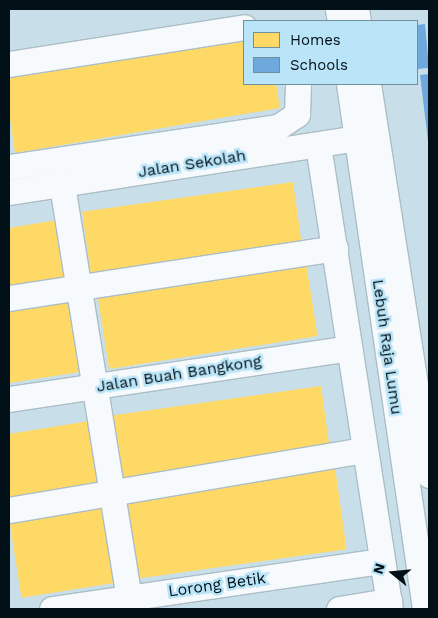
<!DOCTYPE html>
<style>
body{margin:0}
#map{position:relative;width:438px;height:618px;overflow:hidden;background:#c8dfea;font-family:"Work Sans",sans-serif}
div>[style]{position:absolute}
.homes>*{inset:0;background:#ffd966;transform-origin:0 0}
.schools>*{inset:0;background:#6fa8dc}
.roads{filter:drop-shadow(1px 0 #abbdc6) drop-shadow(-1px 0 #abbdc6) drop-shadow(0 1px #abbdc6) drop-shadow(0 -1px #abbdc6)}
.minor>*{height:25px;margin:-12.5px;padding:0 12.5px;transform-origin:12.5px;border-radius:12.5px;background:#f7fafc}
span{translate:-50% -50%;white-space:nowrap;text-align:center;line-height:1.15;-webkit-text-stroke:5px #bae5f8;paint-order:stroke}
.street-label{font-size:16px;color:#021017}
.frame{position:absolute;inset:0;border:10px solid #021017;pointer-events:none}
.legend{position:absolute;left:243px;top:20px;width:175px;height:65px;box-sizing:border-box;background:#bae5f8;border:1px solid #70909e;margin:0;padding:6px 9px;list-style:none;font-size:15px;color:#021017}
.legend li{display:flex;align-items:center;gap:10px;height:25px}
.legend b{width:25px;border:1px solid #70909e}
.north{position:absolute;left:368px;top:548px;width:50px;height:50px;-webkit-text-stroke:4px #bae5f8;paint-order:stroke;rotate:287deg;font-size:14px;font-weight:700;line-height:20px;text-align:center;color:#021017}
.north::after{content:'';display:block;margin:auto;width:18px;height:22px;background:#021017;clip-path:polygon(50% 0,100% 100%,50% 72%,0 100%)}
</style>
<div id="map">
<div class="homes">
<i style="clip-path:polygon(244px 33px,244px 84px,276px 84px,280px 108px,15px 153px,9px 112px,9px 74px)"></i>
<i style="left:293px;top:182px;width:68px;height:213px;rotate:82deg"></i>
<i style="clip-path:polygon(57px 220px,67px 286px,9px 295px,9px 228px)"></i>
<i style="left:306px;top:263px;width:74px;height:211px;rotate:81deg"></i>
<i style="clip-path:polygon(70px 301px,80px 372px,9px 383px,9px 311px)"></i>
<i style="left:321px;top:386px;width:70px;height:213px;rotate:82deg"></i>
<i style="clip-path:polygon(89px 421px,99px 493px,9px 507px,9px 434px)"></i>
<i style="left:335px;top:467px;width:83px;height:214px;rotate:82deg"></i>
<i style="left:102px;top:505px;width:79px;height:94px;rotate:81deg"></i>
</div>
<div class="schools">
<i style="clip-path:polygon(425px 24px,429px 68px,417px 69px,417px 25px)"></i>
<i style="clip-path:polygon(429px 74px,429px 141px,428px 141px,420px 75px)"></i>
</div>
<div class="roads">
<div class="minor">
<i style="left:338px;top:9px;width:12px;rotate:81deg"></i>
<i style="left:356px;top:9px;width:12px;rotate:81deg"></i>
<i style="left:9px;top:64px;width:238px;rotate:-8.9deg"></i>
<i style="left:349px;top:84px;width:530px;rotate:81.76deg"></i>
<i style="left:368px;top:84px;width:396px;rotate:81.1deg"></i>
<i style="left:318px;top:145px;width:470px;rotate:81.2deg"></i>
<i style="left:9px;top:167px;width:272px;rotate:-8.5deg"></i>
<i style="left:278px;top:127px;width:23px;rotate:-34deg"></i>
<i style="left:297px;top:114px;width:30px;rotate:-88deg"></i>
<i style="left:62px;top:185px;width:430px;rotate:80.8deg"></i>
<i style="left:9px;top:192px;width:367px;rotate:-8.8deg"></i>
<i style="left:9px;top:298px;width:330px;rotate:-8.7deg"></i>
<i style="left:9px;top:399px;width:344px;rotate:-8.5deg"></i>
<i style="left:9px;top:510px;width:360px;rotate:-9.6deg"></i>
<i style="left:52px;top:609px;width:333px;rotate:-8.3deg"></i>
<i style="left:339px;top:609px;width:51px;rotate:-9.1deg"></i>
</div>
</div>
<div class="street-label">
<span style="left:192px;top:164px;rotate:-9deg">Jalan Sekolah</span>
<span style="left:387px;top:347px;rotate:82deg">Lebuh Raja Lumu</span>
<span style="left:179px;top:374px;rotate:-9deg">Jalan Buah Bangkong</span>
<span style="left:217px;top:585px;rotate:-8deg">Lorong Betik</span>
</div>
<div class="frame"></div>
<ul class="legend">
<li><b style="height:14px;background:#ffd966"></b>Homes</li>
<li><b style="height:14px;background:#6fa8dc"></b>Schools</li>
</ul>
<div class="north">N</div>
</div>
